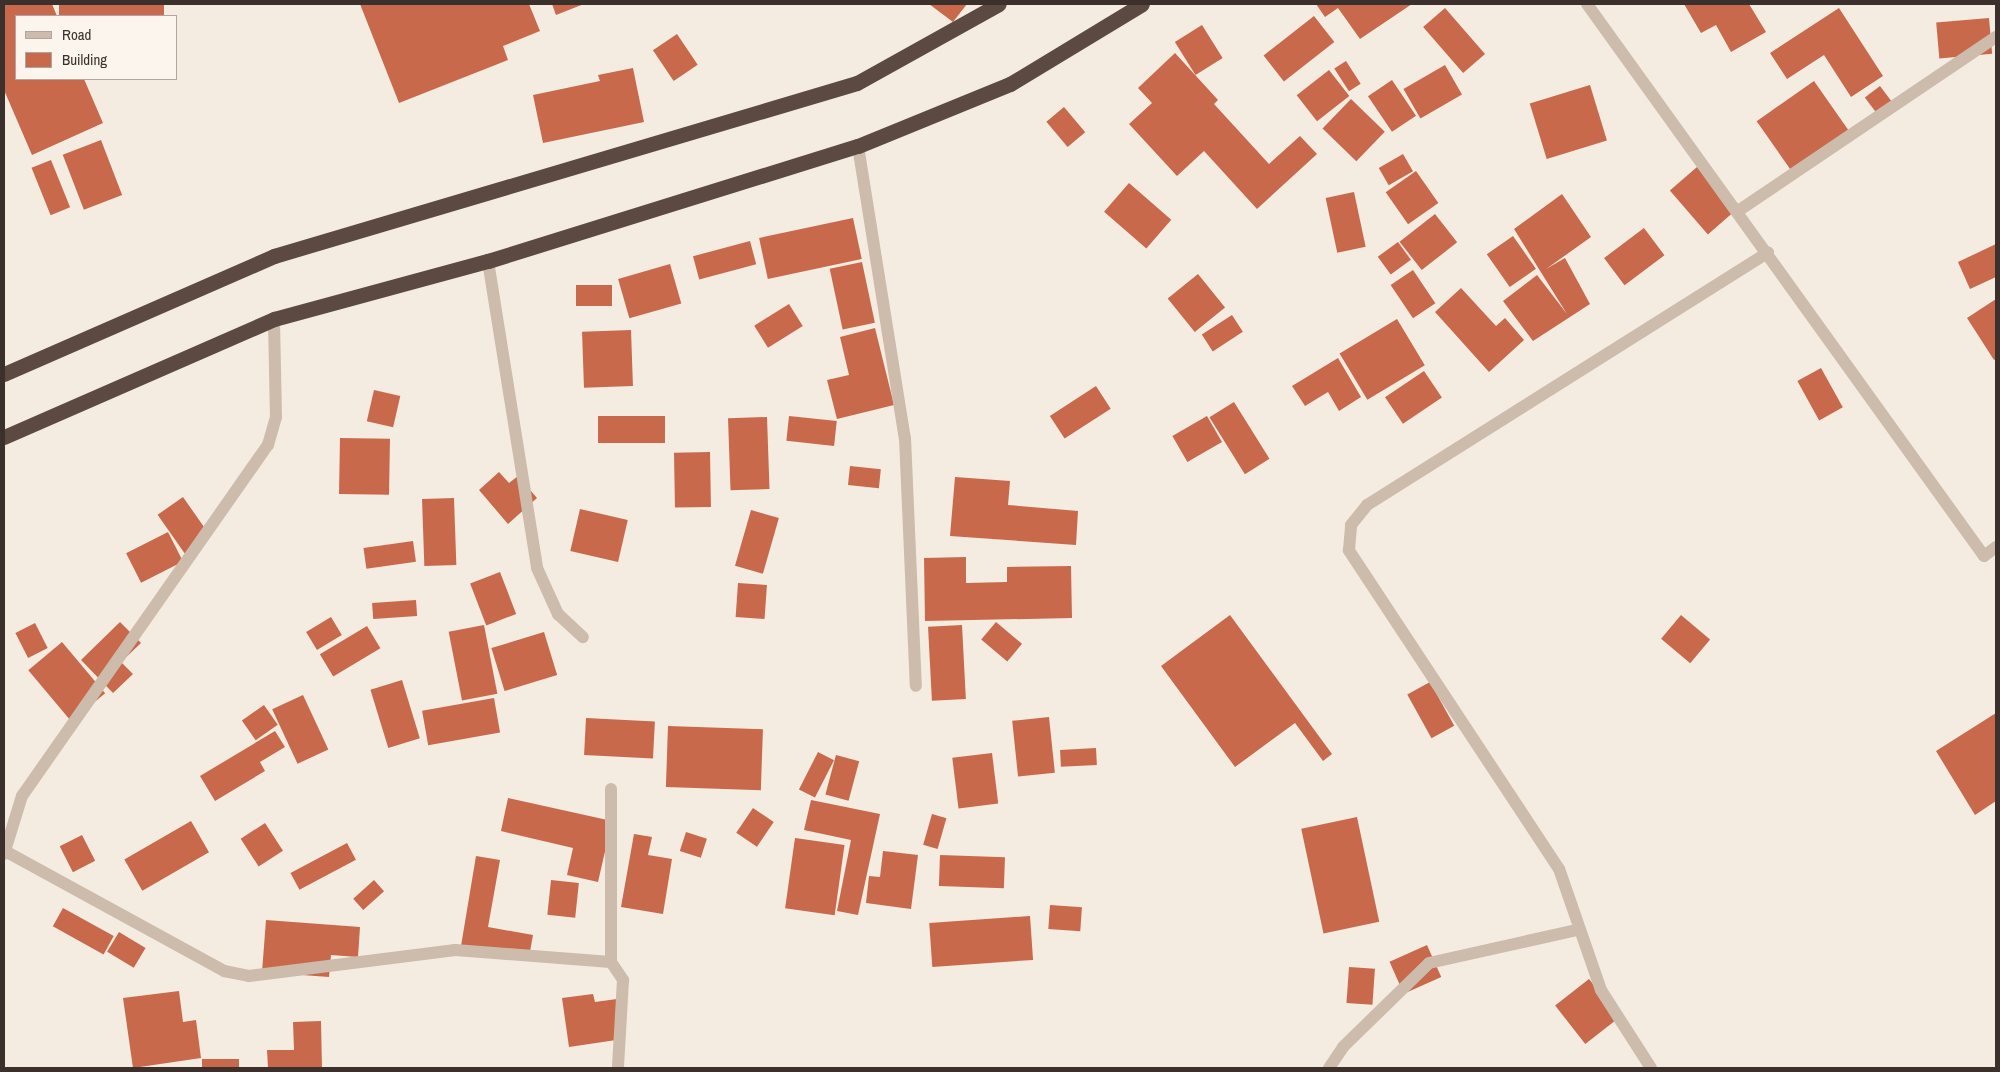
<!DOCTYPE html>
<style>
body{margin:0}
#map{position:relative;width:2000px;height:1072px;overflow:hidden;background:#f4ebe1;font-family:"Archivo Narrow",sans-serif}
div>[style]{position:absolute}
.building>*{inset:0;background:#c8694b;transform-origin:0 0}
.street>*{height:12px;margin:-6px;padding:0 6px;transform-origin:6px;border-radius:6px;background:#cdbbac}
.highway>*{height:15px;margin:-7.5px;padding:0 7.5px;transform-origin:7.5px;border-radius:7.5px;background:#5c4a42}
span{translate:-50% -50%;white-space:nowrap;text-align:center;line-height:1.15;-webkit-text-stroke:4px #fbf5ee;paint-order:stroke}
.frame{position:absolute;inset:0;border:5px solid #3b302b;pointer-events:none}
.legend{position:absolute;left:15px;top:15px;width:162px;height:65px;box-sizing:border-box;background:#fbf5ee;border:1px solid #aea6a0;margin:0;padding:6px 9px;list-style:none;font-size:15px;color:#3b302b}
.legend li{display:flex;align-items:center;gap:10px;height:25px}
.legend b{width:25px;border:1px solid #aea6a0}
</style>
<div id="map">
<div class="building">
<i style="clip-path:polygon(4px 4px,52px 4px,57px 16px,16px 16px,16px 79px,84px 79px,103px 123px,32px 155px,4px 90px)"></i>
<i style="left:59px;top:4px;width:105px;height:13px"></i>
<i style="clip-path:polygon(360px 4px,529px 4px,540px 31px,503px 46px,508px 60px,399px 103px)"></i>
<i style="clip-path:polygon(552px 4px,584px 4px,556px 15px)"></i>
<i style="clip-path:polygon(929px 4px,967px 4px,953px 22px)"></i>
<i style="clip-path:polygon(1316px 4px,1412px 4px,1360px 39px,1338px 8px,1325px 17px)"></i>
<i style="clip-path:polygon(1684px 4px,1749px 4px,1766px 32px,1731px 52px,1716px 25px,1701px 33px)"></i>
<i style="left:1445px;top:8px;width:61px;height:29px;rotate:49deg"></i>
<i style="clip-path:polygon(1839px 8px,1883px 76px,1851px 97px,1824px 55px,1787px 79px,1770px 53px)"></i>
<i style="left:1314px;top:16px;width:33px;height:64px;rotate:52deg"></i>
<i style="left:1989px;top:18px;width:36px;height:53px;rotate:85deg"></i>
<i style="left:1202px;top:25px;width:39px;height:32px;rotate:58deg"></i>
<i style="left:677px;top:34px;width:37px;height:29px;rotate:56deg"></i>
<i style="clip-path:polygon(1175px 53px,1218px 100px,1214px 104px,1269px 164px,1300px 136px,1317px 154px,1257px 209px,1204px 151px,1177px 176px,1129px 124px,1152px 103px,1138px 88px)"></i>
<i style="left:1346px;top:61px;width:27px;height:14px;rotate:57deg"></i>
<i style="left:1445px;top:65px;width:34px;height:48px;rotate:60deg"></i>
<i style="clip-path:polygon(633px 68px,644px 122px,543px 143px,533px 95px,600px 81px,598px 75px)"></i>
<i style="left:1329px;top:70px;width:33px;height:41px;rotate:52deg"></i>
<i style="left:1392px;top:80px;width:43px;height:29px;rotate:56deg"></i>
<i style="left:1814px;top:81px;width:65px;height:70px;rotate:55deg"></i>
<i style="left:1590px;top:85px;width:58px;height:63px;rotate:73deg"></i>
<i style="left:1880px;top:86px;width:25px;height:19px;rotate:53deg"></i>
<i style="left:1351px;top:99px;width:47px;height:41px;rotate:44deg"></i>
<i style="left:1064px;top:107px;width:33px;height:23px;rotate:50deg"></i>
<i style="left:101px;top:140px;width:59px;height:41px;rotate:69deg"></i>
<i style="left:1403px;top:154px;width:20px;height:28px;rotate:60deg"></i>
<i style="left:51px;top:160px;width:51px;height:21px;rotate:68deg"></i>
<i style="left:1697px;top:167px;width:58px;height:36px;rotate:49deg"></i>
<i style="left:1416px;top:171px;width:39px;height:37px;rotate:55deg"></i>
<i style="left:1129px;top:183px;width:56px;height:38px;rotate:41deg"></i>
<i style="left:1354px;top:192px;width:56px;height:29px;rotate:78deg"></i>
<i style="clip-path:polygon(1562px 194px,1591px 237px,1546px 269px,1565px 258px,1590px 304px,1533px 341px,1503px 301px,1537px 275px,1567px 314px,1514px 229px)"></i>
<i style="left:1435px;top:214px;width:36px;height:45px;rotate:52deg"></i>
<i style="left:853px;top:218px;width:42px;height:96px;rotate:78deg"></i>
<i style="left:1644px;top:228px;width:34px;height:50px;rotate:53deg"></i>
<i style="left:1513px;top:236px;width:40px;height:32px;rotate:55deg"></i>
<i style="left:750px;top:241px;width:24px;height:59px;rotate:75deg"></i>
<i style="left:1398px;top:242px;width:22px;height:25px;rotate:54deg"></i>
<i style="clip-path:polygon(1996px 244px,1996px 277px,1970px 289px,1958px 262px)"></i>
<i style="left:862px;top:262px;width:62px;height:33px;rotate:78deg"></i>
<i style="left:670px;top:264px;width:41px;height:54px;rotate:74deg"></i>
<i style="left:1413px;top:270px;width:40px;height:27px;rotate:56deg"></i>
<i style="left:1198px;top:274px;width:43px;height:39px;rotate:51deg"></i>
<i style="left:576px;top:285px;width:36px;height:21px"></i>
<i style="clip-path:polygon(1461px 288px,1496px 326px,1505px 318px,1524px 340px,1489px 372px,1435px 312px)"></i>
<i style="clip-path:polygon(1996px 299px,1996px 359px,1994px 360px,1967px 318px)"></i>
<i style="left:789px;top:304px;width:26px;height:41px;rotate:58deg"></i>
<i style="left:1232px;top:315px;width:20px;height:36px;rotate:57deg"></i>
<i style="left:1397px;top:319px;width:54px;height:67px;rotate:59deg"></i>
<i style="clip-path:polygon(875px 328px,894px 405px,837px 419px,827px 380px,849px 375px,840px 337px)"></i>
<i style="left:631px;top:330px;width:56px;height:49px;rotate:88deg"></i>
<i style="clip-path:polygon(1338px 358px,1361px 397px,1339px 411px,1328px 392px,1305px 406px,1292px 386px)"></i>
<i style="left:1821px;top:368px;width:45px;height:27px;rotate:61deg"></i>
<i style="left:1424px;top:371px;width:32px;height:47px;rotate:56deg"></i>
<i style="left:1096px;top:386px;width:27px;height:55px;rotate:57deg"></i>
<i style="left:374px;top:390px;width:27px;height:32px;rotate:13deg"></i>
<i style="left:1234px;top:402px;width:67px;height:29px;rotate:58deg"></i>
<i style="left:598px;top:416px;width:67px;height:27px"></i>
<i style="left:789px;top:416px;width:48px;height:25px;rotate:6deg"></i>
<i style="left:1207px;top:416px;width:30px;height:40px;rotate:60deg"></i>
<i style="left:767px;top:417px;width:72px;height:39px;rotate:88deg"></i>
<i style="left:340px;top:438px;width:50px;height:56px;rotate:1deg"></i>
<i style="left:710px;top:452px;width:55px;height:36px;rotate:89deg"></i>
<i style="left:850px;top:466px;width:31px;height:19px;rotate:6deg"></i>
<i style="clip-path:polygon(499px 472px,509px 483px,518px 476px,537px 498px,508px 524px,479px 490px)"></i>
<i style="clip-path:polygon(955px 477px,1010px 481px,1008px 505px,1078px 511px,1076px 545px,950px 536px)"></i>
<i style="left:183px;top:497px;width:47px;height:31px;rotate:55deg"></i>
<i style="left:454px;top:498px;width:67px;height:32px;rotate:88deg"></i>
<i style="left:580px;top:509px;width:49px;height:43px;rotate:13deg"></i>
<i style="left:751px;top:510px;width:29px;height:58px;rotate:16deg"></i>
<i style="left:168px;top:532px;width:33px;height:47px;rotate:63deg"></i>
<i style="left:413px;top:541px;width:21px;height:50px;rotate:82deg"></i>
<i style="clip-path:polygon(966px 557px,966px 583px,1007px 582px,1007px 567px,1071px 566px,1072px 618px,925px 621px,924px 558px)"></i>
<i style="left:500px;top:572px;width:45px;height:32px;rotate:69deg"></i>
<i style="left:738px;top:583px;width:29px;height:34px;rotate:4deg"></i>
<i style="left:416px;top:600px;width:16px;height:44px;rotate:86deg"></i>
<i style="clip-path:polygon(1230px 615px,1332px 754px,1323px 761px,1295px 723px,1235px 767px,1161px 666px)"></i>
<i style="left:1681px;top:615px;width:38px;height:31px;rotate:40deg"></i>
<i style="left:331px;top:617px;width:21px;height:29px;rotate:59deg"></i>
<i style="clip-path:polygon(120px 622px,141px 643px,121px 662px,133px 674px,113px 693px,81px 660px)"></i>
<i style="left:996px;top:622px;width:34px;height:23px;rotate:40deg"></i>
<i style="left:35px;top:623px;width:28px;height:22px;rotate:63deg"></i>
<i style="left:484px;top:625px;width:70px;height:36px;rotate:79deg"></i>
<i style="left:962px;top:625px;width:74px;height:34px;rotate:87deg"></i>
<i style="left:367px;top:626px;width:26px;height:55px;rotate:59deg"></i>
<i style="left:544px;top:632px;width:45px;height:55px;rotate:73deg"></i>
<i style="left:62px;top:642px;width:67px;height:44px;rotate:50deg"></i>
<i style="left:402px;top:680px;width:61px;height:33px;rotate:73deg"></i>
<i style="left:1430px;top:682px;width:50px;height:26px;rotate:61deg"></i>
<i style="left:303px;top:695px;width:60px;height:34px;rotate:65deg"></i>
<i style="left:494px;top:698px;width:35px;height:73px;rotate:80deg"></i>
<i style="left:264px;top:705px;width:24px;height:27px;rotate:55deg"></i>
<i style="clip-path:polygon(1996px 713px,1996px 801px,1975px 815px,1936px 751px)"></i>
<i style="left:1049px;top:717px;width:56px;height:37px;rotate:84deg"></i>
<i style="left:586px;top:718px;width:69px;height:37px;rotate:3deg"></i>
<i style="left:668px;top:726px;width:95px;height:61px;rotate:2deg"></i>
<i style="clip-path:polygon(275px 731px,285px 747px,260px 762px,265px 771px,215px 801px,200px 776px)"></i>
<i style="left:1096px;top:748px;width:17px;height:36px;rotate:87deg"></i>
<i style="left:818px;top:752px;width:18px;height:42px;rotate:27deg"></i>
<i style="left:992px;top:753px;width:51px;height:40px;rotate:83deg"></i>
<i style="left:836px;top:755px;width:24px;height:41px;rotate:15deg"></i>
<i style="clip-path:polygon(508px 798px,612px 821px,598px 882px,567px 875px,573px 848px,501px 831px)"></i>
<i style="clip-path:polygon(811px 800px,880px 814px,858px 915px,837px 911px,851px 840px,804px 830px)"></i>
<i style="left:753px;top:808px;width:25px;height:30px;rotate:34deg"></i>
<i style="left:932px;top:814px;width:15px;height:32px;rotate:16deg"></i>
<i style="left:1357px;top:817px;width:107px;height:57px;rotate:78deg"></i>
<i style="left:191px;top:821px;width:36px;height:77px;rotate:60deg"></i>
<i style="left:265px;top:823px;width:33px;height:29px;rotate:57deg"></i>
<i style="left:686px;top:832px;width:22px;height:20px;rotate:18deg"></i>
<i style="clip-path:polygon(634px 834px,652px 837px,648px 855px,672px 859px,663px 914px,621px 907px)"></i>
<i style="left:82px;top:835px;width:29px;height:25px;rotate:63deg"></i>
<i style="left:795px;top:838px;width:50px;height:71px;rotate:8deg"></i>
<i style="left:347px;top:843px;width:19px;height:64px;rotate:62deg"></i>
<i style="clip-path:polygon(883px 851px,918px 855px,911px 909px,866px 903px,869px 876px,880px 877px)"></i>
<i style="left:940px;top:855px;width:65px;height:31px;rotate:2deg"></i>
<i style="clip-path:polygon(476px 856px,500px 860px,488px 927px,533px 935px,529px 957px,461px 946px)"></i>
<i style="left:374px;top:880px;width:15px;height:28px;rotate:48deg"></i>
<i style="left:551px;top:880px;width:28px;height:35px;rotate:6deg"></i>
<i style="left:1050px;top:905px;width:32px;height:24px;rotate:4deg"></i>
<i style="left:63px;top:908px;width:58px;height:21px;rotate:29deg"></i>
<i style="left:1030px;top:916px;width:44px;height:101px;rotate:86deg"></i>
<i style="clip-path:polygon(266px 920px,360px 927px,358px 957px,331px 955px,329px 977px,262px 972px)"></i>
<i style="left:119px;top:932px;width:31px;height:23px;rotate:31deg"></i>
<i style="left:1427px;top:945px;width:35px;height:41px;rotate:66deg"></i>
<i style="left:1349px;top:967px;width:26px;height:36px;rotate:4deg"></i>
<i style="left:1589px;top:979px;width:49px;height:43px;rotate:52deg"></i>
<i style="clip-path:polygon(179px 991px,183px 1022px,196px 1020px,201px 1058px,133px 1068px,123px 998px)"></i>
<i style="clip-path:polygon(593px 994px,595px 1002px,617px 999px,623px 1039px,569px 1047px,562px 998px)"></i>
<i style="clip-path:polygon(321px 1021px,322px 1068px,268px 1068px,267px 1050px,294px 1050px,293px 1022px)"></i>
<i style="left:202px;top:1059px;width:37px;height:9px"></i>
</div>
<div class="street">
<i style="left:1587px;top:4px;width:680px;rotate:54.28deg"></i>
<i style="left:1984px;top:556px;width:15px;rotate:-37deg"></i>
<i style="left:858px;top:146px;width:296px;rotate:80.9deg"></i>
<i style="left:905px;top:438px;width:248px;rotate:87.5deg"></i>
<i style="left:1738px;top:211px;width:311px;rotate:-34deg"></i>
<i style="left:488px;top:261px;width:311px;rotate:80.9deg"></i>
<i style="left:537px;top:568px;width:51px;rotate:65.5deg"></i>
<i style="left:558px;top:614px;width:34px;rotate:43deg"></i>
<i style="left:611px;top:789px;width:173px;rotate:90deg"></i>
<i style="left:5px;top:851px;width:250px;rotate:28.7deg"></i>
<i style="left:224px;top:971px;width:25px;rotate:11deg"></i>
<i style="left:249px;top:976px;width:208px;rotate:-7.2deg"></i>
<i style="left:455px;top:950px;width:156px;rotate:4.4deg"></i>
<i style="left:611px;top:962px;width:22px;rotate:56deg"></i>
<i style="left:623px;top:980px;width:88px;rotate:93.3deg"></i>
<i style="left:4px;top:854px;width:61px;rotate:-72.8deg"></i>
<i style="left:22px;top:796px;width:429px;rotate:-55deg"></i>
<i style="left:268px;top:445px;width:29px;rotate:-74deg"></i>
<i style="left:276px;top:417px;width:98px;rotate:-91.2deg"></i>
<i style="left:1329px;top:1068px;width:25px;rotate:-56deg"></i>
<i style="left:1343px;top:1047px;width:120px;rotate:-44.3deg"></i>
<i style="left:1429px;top:963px;width:152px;rotate:-12.6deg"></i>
<i style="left:1651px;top:1068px;width:93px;rotate:-122.7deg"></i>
<i style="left:1601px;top:990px;width:128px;rotate:-109.1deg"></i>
<i style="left:1559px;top:869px;width:382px;rotate:-123.4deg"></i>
<i style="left:1349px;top:550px;width:25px;rotate:-85deg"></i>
<i style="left:1351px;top:525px;width:26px;rotate:-51deg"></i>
<i style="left:1367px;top:505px;width:474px;rotate:-32.2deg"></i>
</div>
<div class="highway">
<i style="left:4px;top:374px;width:295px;rotate:-23.6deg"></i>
<i style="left:274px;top:256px;width:608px;rotate:-16.53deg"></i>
<i style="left:857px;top:83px;width:162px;rotate:-29.1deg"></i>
<i style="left:4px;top:437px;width:295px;rotate:-23.6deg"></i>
<i style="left:274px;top:319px;width:222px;rotate:-15.2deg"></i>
<i style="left:488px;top:261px;width:387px;rotate:-17.3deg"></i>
<i style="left:858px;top:146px;width:164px;rotate:-22.2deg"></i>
<i style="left:1010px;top:84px;width:154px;rotate:-31.2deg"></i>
</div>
<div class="frame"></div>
<ul class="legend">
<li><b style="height:6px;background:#cdbbac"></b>Road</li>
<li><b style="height:14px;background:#c8694b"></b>Building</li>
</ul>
</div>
